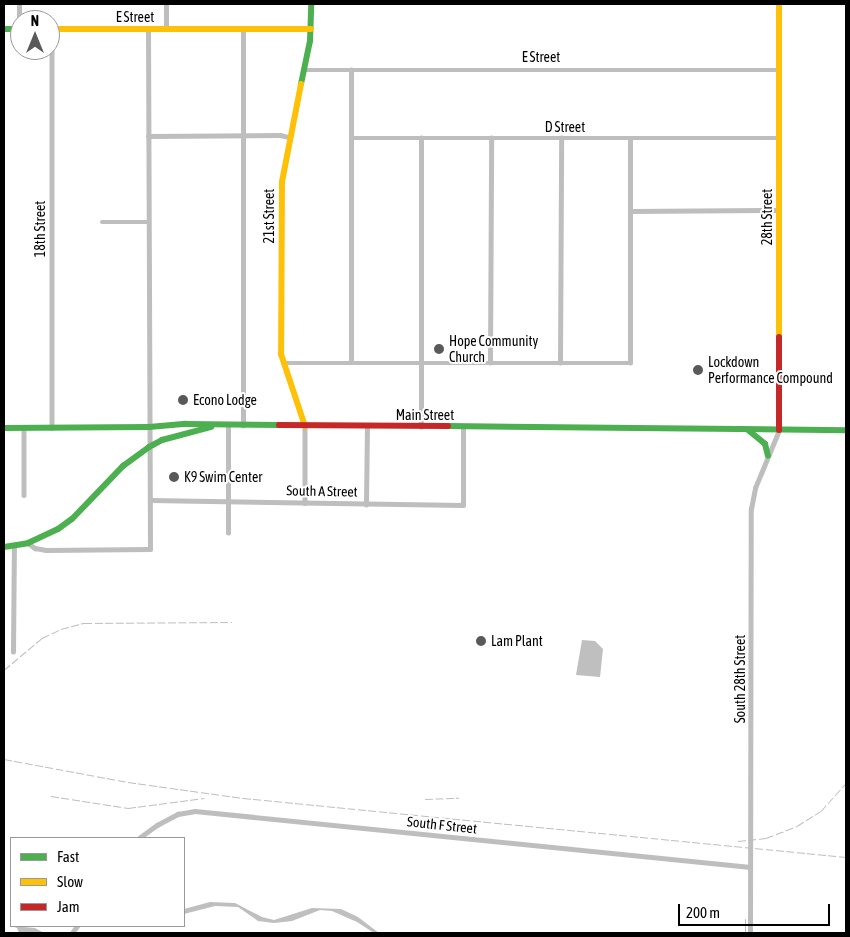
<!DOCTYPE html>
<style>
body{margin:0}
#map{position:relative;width:850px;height:937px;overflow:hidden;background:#fff;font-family:"Asap Condensed",sans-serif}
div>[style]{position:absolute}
.water>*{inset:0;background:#bfbfbf}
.stream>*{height:1px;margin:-0.5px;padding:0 0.5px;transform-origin:0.5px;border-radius:0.5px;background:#bfbfbf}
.street>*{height:4.5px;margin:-2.25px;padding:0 2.25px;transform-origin:2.25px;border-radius:2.25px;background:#bebebe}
.fast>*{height:6px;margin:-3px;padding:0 3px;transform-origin:3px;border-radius:3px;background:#4caf50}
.slow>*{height:6px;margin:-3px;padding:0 3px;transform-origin:3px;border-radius:3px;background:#ffc107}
.jam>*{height:6px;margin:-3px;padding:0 3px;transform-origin:3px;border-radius:3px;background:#c62828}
.rail>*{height:1px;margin-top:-0.5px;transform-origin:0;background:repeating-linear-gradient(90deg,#bebebe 0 8px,transparent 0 10.5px)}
.dots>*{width:14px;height:14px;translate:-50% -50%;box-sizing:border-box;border:2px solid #fff;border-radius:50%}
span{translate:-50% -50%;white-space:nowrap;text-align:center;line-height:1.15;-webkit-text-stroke:4px #fff;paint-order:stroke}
.street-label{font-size:14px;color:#000}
.poi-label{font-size:14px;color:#000}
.left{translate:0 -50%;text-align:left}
.frame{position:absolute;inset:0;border:5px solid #000;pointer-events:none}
.legend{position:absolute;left:10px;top:837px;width:175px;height:90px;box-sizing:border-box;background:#fff;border:1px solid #999;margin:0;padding:6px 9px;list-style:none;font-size:15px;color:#000}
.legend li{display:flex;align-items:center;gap:10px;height:25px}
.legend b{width:25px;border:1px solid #999}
.north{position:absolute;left:10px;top:10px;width:50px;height:50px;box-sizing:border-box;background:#fff;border:1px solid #999;border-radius:50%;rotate:0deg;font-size:14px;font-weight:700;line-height:20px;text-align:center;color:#000}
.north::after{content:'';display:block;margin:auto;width:18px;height:22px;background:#595959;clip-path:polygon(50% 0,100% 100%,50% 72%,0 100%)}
.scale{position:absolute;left:678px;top:904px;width:152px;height:22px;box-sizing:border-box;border:2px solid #000;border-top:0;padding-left:6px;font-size:15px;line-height:18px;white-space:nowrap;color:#000;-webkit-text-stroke:4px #fff;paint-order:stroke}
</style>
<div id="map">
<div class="water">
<i style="clip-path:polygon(582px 640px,595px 641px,603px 649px,600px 677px,576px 675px)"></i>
<i style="clip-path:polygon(210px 902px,235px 903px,262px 917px,274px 920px,312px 908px,341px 909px,358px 917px,379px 933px,374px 933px,357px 922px,332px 911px,320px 910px,292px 921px,274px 923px,258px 921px,238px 907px,215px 906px,184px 914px,184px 909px)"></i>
<i style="clip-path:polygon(12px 926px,35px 928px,44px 933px,19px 933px,17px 928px)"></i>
</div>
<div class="stream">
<i style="left:745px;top:919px;width:14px;rotate:90deg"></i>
</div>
<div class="street">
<i style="left:19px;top:29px;width:25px;rotate:-90deg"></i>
<i style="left:52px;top:29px;width:399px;rotate:90deg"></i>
<i style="left:166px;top:29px;width:25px;rotate:-90deg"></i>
<i style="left:303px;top:70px;width:476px"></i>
<i style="left:148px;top:136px;width:132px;rotate:-0.4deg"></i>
<i style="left:280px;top:135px;width:9px;rotate:13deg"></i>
<i style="left:351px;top:138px;width:428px"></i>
<i style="left:631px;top:211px;width:148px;rotate:-0.4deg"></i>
<i style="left:102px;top:222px;width:46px"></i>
<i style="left:351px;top:362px;width:292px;rotate:-90deg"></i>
<i style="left:283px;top:363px;width:347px"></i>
<i style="left:630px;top:363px;width:224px;rotate:-90deg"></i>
<i style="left:490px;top:363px;width:225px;rotate:-89.7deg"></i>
<i style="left:560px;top:363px;width:225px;rotate:-89.7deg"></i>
<i style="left:243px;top:426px;width:397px;rotate:-90deg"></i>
<i style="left:305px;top:426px;width:77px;rotate:90deg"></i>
<i style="left:421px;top:427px;width:289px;rotate:-90deg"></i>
<i style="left:24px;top:428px;width:67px;rotate:90deg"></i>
<i style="left:150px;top:500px;width:313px;rotate:0.9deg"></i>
<i style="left:463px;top:505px;width:78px;rotate:-90deg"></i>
<i style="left:366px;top:505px;width:78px;rotate:-89.3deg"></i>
<i style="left:228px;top:533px;width:107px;rotate:-90deg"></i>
<i style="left:28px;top:543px;width:9px;rotate:36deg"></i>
<i style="left:35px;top:548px;width:11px;rotate:10deg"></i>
<i style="left:46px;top:550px;width:104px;rotate:-0.6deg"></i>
<i style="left:150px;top:549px;width:520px;rotate:-90.22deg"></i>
<i style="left:13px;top:652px;width:106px;rotate:-89.5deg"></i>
<i style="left:139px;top:838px;width:22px;rotate:-36deg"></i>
<i style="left:157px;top:825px;width:24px;rotate:-28deg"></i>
<i style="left:178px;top:814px;width:17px;rotate:-10deg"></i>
<i style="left:195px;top:811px;width:558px;rotate:5.76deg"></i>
<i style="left:72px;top:933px;width:9px;rotate:-54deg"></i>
<i style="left:750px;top:933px;width:424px;rotate:-89.9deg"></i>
<i style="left:751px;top:509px;width:21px;rotate:-79deg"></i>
<i style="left:755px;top:488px;width:63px;rotate:-67.5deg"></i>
</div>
<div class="fast">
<i style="left:4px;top:29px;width:16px"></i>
<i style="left:301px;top:84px;width:44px;rotate:-78.2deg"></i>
<i style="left:310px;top:41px;width:37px;rotate:-88deg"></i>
<i style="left:448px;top:426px;width:398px;rotate:0.6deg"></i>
<i style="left:4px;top:428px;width:145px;rotate:-0.4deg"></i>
<i style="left:149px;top:427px;width:37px;rotate:-5deg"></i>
<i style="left:186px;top:424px;width:93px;rotate:0.6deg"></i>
<i style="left:748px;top:430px;width:22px;rotate:39deg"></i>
<i style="left:765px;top:444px;width:12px;rotate:76deg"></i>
<i style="left:4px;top:547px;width:24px;rotate:-9deg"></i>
<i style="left:28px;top:543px;width:33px;rotate:-25deg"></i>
<i style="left:58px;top:529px;width:17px;rotate:-36deg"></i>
<i style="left:72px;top:519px;width:74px;rotate:-46.1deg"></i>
<i style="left:123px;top:466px;width:32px;rotate:-36deg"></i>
<i style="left:149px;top:447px;width:15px;rotate:-28deg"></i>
<i style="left:162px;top:440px;width:51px;rotate:-14.9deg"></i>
</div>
<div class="slow">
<i style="left:779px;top:4px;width:333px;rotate:90deg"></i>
<i style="left:50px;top:29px;width:261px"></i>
<i style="left:301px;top:84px;width:100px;rotate:101deg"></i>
<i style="left:282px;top:182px;width:172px;rotate:90.3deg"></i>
<i style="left:281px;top:354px;width:76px;rotate:71.6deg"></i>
</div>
<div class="jam">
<i style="left:779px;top:337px;width:93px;rotate:90deg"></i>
<i style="left:279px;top:425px;width:169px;rotate:0.3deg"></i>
</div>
<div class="rail">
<i style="left:4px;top:670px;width:50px;rotate:-40.1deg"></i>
<i style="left:42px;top:638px;width:21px;rotate:-25deg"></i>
<i style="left:61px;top:629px;width:24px;rotate:-15deg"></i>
<i style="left:84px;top:623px;width:148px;rotate:-0.4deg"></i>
<i style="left:4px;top:759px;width:126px;rotate:10.5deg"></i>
<i style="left:128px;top:782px;width:116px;rotate:7.9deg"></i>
<i style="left:243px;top:798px;width:606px;rotate:5.59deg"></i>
<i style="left:51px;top:796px;width:78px;rotate:8.9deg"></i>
<i style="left:128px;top:808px;width:77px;rotate:-7.5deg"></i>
<i style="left:425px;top:799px;width:34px;rotate:-2deg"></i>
<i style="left:738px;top:841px;width:28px;rotate:-6deg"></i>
<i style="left:766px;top:838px;width:33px;rotate:-21deg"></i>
<i style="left:797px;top:826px;width:28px;rotate:-32deg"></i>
<i style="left:821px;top:811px;width:38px;rotate:-48deg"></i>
</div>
<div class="dots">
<i style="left:439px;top:349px;background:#595959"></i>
<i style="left:698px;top:370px;background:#595959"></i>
<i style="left:183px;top:400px;background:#595959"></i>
<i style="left:174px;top:477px;background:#595959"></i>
<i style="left:481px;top:641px;background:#595959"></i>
</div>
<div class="street-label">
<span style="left:135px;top:17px">E Street</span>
<span style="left:541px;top:57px">E Street</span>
<span style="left:565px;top:127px">D Street</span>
<span style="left:269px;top:216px;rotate:-90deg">21st Street</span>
<span style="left:767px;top:217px;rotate:-90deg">28th Street</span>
<span style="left:40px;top:229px;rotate:-90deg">18th Street</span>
<span style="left:425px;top:415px">Main Street</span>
<span style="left:322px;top:491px;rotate:1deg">South A Street</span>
<span style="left:740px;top:679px;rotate:-90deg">South 28th Street</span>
<span style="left:442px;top:825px;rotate:6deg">South F Street</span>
</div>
<div class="poi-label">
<span class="left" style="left:449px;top:349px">Hope Community<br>Church</span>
<span class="left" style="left:708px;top:370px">Lockdown<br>Performance Compound</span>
<span class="left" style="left:193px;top:400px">Econo Lodge</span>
<span class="left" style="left:184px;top:477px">K9 Swim Center</span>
<span class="left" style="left:491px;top:641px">Lam Plant</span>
</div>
<div class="frame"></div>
<ul class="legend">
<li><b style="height:6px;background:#4caf50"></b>Fast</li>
<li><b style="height:6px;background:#ffc107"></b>Slow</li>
<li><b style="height:6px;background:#c62828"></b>Jam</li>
</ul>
<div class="north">N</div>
<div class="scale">200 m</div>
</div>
